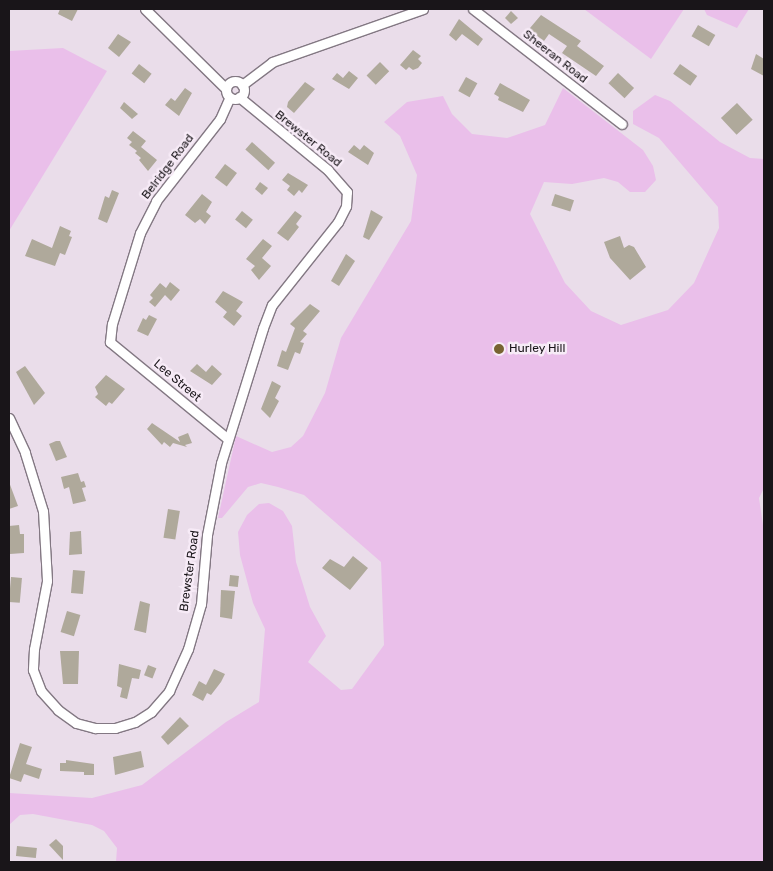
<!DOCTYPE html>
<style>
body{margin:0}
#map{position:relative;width:773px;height:871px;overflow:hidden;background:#eaddea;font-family:Rubik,sans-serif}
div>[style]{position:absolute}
.green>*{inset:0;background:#eabfea}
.building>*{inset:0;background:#afa99b;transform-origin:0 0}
.roads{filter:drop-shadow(1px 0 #837883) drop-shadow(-1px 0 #837883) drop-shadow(0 1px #837883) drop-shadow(0 -1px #837883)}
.minor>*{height:9px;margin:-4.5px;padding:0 4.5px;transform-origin:4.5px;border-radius:4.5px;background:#fff}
.minor>.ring{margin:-4.5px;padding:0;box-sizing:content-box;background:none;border:9px solid #fff;border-radius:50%}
.dots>*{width:14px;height:14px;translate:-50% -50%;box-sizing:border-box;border:2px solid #f7ebf7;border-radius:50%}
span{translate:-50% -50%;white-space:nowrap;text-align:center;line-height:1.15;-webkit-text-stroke:5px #f7ebf7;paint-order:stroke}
.street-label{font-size:12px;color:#191519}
.poi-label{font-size:12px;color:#191519}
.left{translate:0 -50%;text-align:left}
.frame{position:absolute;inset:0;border:10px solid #191519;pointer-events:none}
</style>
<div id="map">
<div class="green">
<i style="clip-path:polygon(584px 9px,684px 9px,651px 59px)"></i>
<i style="clip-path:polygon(704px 9px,749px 9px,737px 28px,707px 15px)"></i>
<i style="clip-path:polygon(63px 48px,107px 71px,9px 231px,9px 51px)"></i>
<i style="clip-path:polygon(563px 88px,643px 150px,653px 166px,656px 180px,645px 192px,630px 192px,618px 182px,604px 178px,572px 184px,544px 182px,530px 214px,565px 283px,591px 311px,621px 325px,668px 310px,694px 283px,719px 228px,718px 207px,659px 138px,633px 124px,633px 111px,655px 95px,670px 101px,720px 142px,750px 158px,764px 159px,764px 488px,759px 498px,764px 532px,764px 862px,116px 862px,117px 848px,104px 831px,92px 825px,33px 814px,20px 815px,9px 825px,9px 793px,92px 798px,142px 785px,226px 722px,259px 702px,265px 629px,253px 603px,240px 555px,238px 532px,247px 515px,259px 504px,269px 503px,283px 511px,292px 526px,296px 562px,310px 607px,326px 636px,308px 662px,341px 690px,352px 689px,384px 645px,381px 562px,304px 495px,278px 487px,261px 483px,248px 487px,222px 518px,218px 518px,236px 436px,272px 452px,291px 447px,303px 436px,325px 393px,341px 338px,411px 221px,417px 175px,400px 136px,384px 122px,407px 102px,443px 96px,452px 114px,472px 134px,507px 138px,545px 125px)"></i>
</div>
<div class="building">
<i style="clip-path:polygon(60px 9px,78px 9px,72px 21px,58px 14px)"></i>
<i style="clip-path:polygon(511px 11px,518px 18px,511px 24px,505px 18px)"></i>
<i style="clip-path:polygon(541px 15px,581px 41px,577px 46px,604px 66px,596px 76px,562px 53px,567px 46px,549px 34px,544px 41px,536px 35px,530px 28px)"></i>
<i style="clip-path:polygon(459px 19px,483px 39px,478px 46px,462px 34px,456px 41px,449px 35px)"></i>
<i style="left:698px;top:25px;width:20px;height:13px;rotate:30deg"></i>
<i style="clip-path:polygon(118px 34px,131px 42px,119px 57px,108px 48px)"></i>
<i style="clip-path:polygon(413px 50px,421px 56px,418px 59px,422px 63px,418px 68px,413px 70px,409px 67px,406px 70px,400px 65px)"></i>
<i style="clip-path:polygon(756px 54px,764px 59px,764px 76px,751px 69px)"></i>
<i style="left:380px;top:62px;width:13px;height:19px;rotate:45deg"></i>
<i style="left:139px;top:64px;width:16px;height:12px;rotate:38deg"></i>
<i style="left:680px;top:64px;width:21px;height:12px;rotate:35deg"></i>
<i style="clip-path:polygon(349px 71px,358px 78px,349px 89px,332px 79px,337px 73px,343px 78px)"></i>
<i style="left:618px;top:73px;width:22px;height:14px;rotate:43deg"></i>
<i style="left:466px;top:77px;width:13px;height:16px;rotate:29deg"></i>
<i style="clip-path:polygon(305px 82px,315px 89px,294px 113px,287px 107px,288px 102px)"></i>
<i style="clip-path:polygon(500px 83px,530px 100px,523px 112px,498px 100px,499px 97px,494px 94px)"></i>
<i style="clip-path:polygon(185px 88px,192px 93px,179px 116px,165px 105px,171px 98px,175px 101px)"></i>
<i style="clip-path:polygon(124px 102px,138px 114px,132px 119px,120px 108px)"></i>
<i style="left:737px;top:103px;width:23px;height:22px;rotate:47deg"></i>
<i style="clip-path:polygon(133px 131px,146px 141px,141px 147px,157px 160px,148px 171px,139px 160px,141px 158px,135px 153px,137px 151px,129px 145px,132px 142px,127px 138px)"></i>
<i style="left:252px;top:142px;width:31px;height:10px;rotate:42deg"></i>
<i style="clip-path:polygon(354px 145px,360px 150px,364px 145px,374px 153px,368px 165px,348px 152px)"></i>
<i style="left:225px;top:164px;width:15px;height:17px;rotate:37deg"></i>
<i style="clip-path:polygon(288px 173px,308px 185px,302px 193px,299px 190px,294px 196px,287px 190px,290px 186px,282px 180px)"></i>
<i style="clip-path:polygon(260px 182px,268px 188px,262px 195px,255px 189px)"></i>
<i style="clip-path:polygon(112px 190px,119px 193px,107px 223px,98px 219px,105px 196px,109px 198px)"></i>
<i style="clip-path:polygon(202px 194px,212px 202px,206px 212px,211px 216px,205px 224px,200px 219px,195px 223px,185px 215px)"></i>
<i style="left:555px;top:194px;width:20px;height:12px;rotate:18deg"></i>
<i style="clip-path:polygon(371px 210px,383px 217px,369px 240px,363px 237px)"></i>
<i style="left:242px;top:211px;width:14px;height:11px;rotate:39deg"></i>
<i style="clip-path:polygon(295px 211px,302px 216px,296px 224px,299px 227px,288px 241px,277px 233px)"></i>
<i style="clip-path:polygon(60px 226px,71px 231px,69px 236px,72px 237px,65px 255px,60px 253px,55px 266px,25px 256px,32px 239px,52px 248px)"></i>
<i style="clip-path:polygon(620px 236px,624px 248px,629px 245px,634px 247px,646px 267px,630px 280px,610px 258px,604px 242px)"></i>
<i style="clip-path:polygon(263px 239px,272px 246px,262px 258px,271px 266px,259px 280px,251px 270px,255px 266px,246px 259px)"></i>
<i style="clip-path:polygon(346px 254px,355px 261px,339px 286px,331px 281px)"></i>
<i style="clip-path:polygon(170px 282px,180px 290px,171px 301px,165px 295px,155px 307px,149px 302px,153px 298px,150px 295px,160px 283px,166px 288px)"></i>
<i style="clip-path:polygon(223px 291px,243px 302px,236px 311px,242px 316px,234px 326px,223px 317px,227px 312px,215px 302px)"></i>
<i style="clip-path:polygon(310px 304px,320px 311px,303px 331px,307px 334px,300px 342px,304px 343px,300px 354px,295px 352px,288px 370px,277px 366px,282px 350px,286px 352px,295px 328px,290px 324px)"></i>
<i style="clip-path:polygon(149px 315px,157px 319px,148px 336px,137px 331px,143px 318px,146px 320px)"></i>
<i style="clip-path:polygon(197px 364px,206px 372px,212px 365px,222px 374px,212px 385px,190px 371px)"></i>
<i style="clip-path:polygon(25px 366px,45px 393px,34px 405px,16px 372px)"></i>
<i style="clip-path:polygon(106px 375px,125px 389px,112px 404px,109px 402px,106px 406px,95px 397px,98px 394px,95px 387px)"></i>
<i style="clip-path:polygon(272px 381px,281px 386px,275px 398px,279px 401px,270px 418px,261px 409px)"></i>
<i style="clip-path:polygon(152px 423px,180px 442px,178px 437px,188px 433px,192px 443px,185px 445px,187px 447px,173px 443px,170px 447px,164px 442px,162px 445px,147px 429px)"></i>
<i style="clip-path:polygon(56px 441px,60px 441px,67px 457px,56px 461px,49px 444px)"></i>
<i style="clip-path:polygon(78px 473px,81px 482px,84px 481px,86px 487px,82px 488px,86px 501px,73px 504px,69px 487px,64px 489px,61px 477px)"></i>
<i style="clip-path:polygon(9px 482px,18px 506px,9px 509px)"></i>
<i style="left:168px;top:509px;width:12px;height:29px;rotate:9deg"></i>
<i style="clip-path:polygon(19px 525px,20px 534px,24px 534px,24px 553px,10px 554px,9px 526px)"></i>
<i style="clip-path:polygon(81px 531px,82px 554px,69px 555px,70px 532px)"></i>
<i style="clip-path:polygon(353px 556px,368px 568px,350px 590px,322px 568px,330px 559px,344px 567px)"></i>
<i style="left:73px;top:570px;width:12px;height:23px;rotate:5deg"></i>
<i style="left:230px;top:575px;width:9px;height:11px;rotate:6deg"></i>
<i style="left:11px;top:577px;width:11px;height:25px;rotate:5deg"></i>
<i style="clip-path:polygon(221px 590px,235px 591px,232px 619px,220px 617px)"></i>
<i style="clip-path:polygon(140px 601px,150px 604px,146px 633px,134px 630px)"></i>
<i style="left:67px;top:611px;width:14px;height:22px;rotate:17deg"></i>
<i style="clip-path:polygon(60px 651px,79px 651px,78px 684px,63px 684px)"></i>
<i style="clip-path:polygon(119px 664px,141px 670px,139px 679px,132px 678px,127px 699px,120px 697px,122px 688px,117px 686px)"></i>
<i style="left:148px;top:665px;width:9px;height:11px;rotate:21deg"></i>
<i style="clip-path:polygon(214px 669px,225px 674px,221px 682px,211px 695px,207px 693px,203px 701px,192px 695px,199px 681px,206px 685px)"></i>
<i style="clip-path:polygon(180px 717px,189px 726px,168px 745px,161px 737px)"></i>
<i style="clip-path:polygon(20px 743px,32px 747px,26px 764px,42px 769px,39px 779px,24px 774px,21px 782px,9px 778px)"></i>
<i style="clip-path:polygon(141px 751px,144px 767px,115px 775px,113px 757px)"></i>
<i style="clip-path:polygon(66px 760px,94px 764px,94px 775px,84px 775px,84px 772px,60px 771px,60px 763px,66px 763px)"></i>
<i style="clip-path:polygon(56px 839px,63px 846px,63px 860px,49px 845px)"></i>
<i style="left:17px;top:846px;width:20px;height:10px;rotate:6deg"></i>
</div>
<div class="roads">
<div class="minor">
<i style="left:145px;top:9px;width:114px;rotate:44.6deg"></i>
<i style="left:473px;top:9px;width:188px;rotate:37.7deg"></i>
<i class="ring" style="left:226px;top:81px;width:9px;height:9px"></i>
<i style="left:242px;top:85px;width:38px;rotate:-37deg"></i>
<i style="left:272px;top:62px;width:160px;rotate:-19.3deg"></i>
<i style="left:9px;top:418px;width:38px;rotate:65deg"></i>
<i style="left:25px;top:453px;width:61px;rotate:72.8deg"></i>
<i style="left:43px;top:511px;width:70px;rotate:86.7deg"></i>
<i style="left:47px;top:581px;width:69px;rotate:100.8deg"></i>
<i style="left:34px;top:649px;width:21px;rotate:93deg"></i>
<i style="left:33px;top:670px;width:22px;rotate:69deg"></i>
<i style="left:41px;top:691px;width:25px;rotate:48deg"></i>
<i style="left:58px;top:710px;width:22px;rotate:36deg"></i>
<i style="left:76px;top:723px;width:20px;rotate:15deg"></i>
<i style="left:95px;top:728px;width:20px"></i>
<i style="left:115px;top:728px;width:21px;rotate:-17deg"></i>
<i style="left:135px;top:722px;width:19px;rotate:-32deg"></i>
<i style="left:151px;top:712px;width:28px;rotate:-49deg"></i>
<i style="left:169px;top:691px;width:46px;rotate:-65.7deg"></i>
<i style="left:188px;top:649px;width:47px;rotate:-73.9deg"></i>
<i style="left:201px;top:604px;width:69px;rotate:-85deg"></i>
<i style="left:207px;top:535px;width:73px;rotate:-79deg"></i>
<i style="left:221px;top:463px;width:141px;rotate:-72.7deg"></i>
<i style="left:263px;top:328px;width:25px;rotate:-69deg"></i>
<i style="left:272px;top:305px;width:106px;rotate:-51.5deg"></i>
<i style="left:338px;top:222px;width:18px;rotate:-63deg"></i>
<i style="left:346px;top:206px;width:14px;rotate:-86deg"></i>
<i style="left:347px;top:192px;width:29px;rotate:-131deg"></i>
<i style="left:328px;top:170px;width:115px;rotate:-140.6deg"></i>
<i style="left:228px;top:439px;width:153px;rotate:-140.6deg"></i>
<i style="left:110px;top:342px;width:18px;rotate:-84deg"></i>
<i style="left:112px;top:324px;width:95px;rotate:-72.9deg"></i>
<i style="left:140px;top:233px;width:36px;rotate:-63deg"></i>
<i style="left:156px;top:201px;width:104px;rotate:-52deg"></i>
<i style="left:220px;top:119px;width:24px;rotate:-66deg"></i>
</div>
</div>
<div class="dots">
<i style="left:499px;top:349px;background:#786332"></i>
</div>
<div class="street-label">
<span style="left:555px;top:57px;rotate:38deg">Sheeran Road</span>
<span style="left:308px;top:139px;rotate:39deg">Brewster Road</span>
<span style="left:168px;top:167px;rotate:-53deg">Belridge Road</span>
<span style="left:177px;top:381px;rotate:40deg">Lee Street</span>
<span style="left:190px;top:571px;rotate:-82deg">Brewster Road</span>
</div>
<div class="poi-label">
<span class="left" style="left:509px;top:349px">Hurley Hill</span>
</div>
<div class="frame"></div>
</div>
